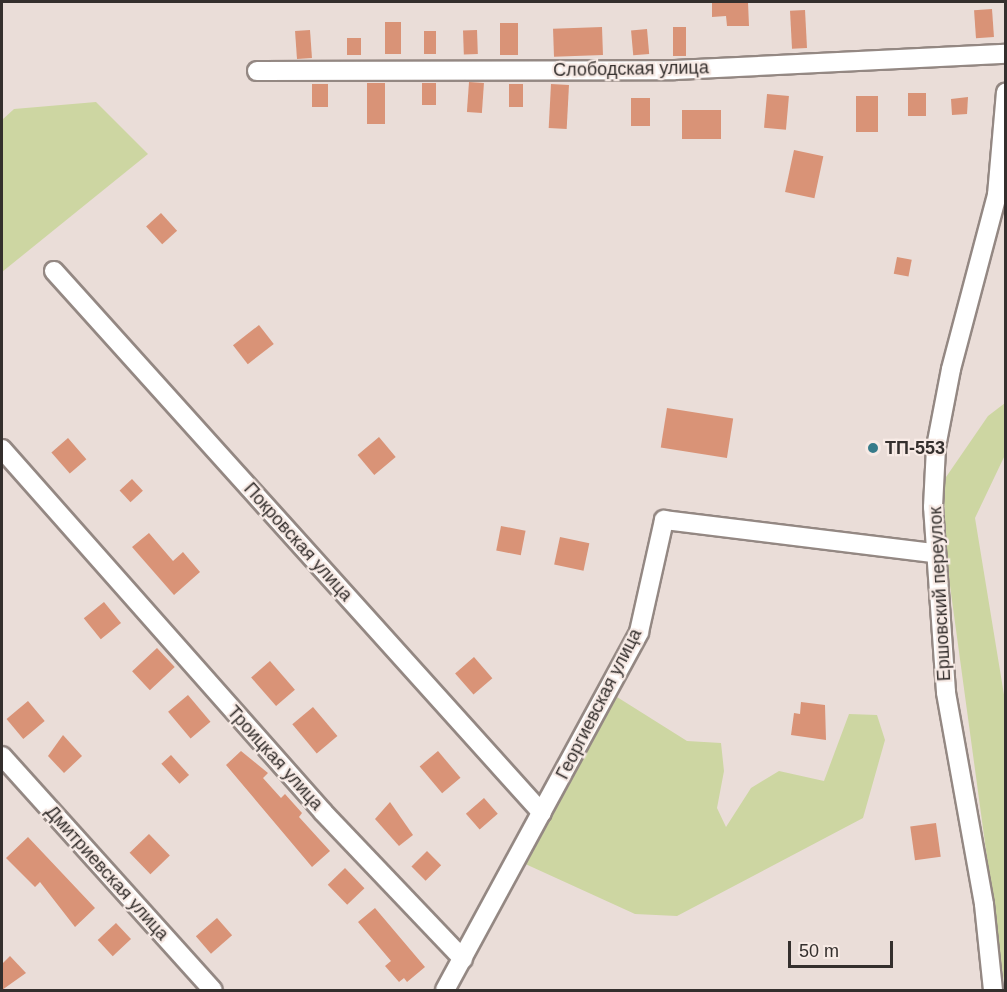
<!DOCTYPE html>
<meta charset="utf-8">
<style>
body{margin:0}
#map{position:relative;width:1007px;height:992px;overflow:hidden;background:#eaddd8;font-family:Arial,sans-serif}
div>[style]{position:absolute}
.green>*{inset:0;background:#cdd6a2}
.building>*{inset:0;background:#d99377;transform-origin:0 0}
.roads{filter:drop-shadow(2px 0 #948883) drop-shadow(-2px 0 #948883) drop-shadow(0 2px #948883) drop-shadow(0 -2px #948883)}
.minor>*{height:18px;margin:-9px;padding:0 9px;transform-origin:9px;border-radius:9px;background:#fff}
.dots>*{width:16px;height:16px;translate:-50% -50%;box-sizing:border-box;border:3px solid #f7eae5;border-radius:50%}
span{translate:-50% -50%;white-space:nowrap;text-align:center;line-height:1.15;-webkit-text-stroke:4.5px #f7eae5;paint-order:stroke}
.street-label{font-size:18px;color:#342f2d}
.poi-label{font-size:18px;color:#342f2d;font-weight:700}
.left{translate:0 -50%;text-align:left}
.frame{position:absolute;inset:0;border:3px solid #342f2d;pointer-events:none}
.scale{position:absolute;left:788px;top:941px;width:105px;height:27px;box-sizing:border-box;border:3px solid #342f2d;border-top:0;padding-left:8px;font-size:18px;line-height:21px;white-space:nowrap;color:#342f2d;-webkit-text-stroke:4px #f7eae5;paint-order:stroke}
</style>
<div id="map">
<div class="green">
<i style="clip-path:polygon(96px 102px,148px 154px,2px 272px,2px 120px,14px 109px)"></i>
<i style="clip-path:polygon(1005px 403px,1005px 455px,975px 518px,1005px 701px,1005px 990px,945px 549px,944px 480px,988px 416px)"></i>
<i style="clip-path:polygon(617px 697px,687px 741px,721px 743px,724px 771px,717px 808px,726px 827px,751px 788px,779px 771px,824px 781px,849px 714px,877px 715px,885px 740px,863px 818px,677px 916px,635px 914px,521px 862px)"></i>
</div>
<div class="building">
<i style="clip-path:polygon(712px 2px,748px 2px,749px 26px,727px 26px,726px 16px,712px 17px)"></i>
<i style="left:992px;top:9px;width:28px;height:18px;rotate:86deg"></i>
<i style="left:805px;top:10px;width:38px;height:15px;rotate:87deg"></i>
<i style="left:385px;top:22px;width:16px;height:32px"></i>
<i style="left:500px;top:23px;width:18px;height:32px"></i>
<i style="left:602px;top:27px;width:28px;height:49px;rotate:88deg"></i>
<i style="left:673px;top:27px;width:13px;height:29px"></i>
<i style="left:647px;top:29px;width:25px;height:16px;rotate:85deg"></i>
<i style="left:310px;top:30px;width:28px;height:15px;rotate:86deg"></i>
<i style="left:477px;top:30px;width:24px;height:14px;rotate:88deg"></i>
<i style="left:424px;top:31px;width:12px;height:23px"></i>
<i style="left:347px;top:38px;width:14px;height:17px"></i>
<i style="left:469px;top:82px;width:15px;height:30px;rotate:4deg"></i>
<i style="left:367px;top:83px;width:18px;height:41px"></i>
<i style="left:422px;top:83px;width:14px;height:22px"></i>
<i style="left:312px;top:84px;width:16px;height:23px"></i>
<i style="left:509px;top:84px;width:14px;height:23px"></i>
<i style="left:551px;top:84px;width:18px;height:44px;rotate:3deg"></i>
<i style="left:908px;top:93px;width:18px;height:23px"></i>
<i style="left:767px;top:94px;width:22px;height:34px;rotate:5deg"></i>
<i style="left:856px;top:96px;width:22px;height:36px"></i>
<i style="clip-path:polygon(968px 97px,967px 114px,952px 115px,951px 99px)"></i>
<i style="left:631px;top:98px;width:19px;height:28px"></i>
<i style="left:682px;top:110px;width:39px;height:29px"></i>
<i style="left:794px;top:150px;width:30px;height:43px;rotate:12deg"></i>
<i style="left:161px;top:213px;width:24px;height:20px;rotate:48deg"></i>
<i style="left:897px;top:257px;width:15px;height:17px;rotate:11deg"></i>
<i style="left:259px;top:325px;width:24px;height:33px;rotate:52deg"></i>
<i style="left:667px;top:408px;width:67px;height:40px;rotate:9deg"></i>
<i style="left:379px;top:437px;width:26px;height:28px;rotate:50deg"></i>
<i style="left:68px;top:438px;width:28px;height:22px;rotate:49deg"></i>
<i style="left:132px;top:479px;width:16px;height:17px;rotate:47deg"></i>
<i style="left:501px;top:526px;width:25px;height:25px;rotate:11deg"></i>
<i style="clip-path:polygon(149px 533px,173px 561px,183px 552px,200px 572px,174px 595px,132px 547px)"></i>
<i style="left:560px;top:537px;width:30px;height:28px;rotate:12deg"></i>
<i style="left:104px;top:602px;width:27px;height:26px;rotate:51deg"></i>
<i style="left:157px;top:648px;width:26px;height:34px;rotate:47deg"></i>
<i style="left:474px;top:657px;width:28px;height:25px;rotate:49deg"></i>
<i style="left:270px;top:661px;width:38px;height:25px;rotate:49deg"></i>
<i style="left:188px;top:695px;width:35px;height:26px;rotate:50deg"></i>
<i style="left:28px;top:701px;width:26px;height:28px;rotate:50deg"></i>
<i style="clip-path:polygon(801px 702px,825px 705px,826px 740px,791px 735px,794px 713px,800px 714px)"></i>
<i style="left:313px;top:707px;width:38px;height:27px;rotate:50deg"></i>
<i style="clip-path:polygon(63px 735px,82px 756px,64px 773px,48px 756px)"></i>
<i style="clip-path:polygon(241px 751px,268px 773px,263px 778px,281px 798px,285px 794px,302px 813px,299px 817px,330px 851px,312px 867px,226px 765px)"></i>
<i style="left:438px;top:751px;width:35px;height:24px;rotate:50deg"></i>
<i style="left:171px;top:755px;width:27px;height:13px;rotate:48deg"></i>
<i style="left:484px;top:798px;width:21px;height:24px;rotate:49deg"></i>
<i style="clip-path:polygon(390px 802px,413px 835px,399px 846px,375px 819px)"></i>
<i style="left:936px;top:823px;width:34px;height:26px;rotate:82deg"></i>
<i style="left:149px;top:834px;width:30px;height:27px;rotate:46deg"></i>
<i style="clip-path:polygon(28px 837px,95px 908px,75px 927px,40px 882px,35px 887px,6px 858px)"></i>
<i style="left:427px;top:851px;width:20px;height:22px;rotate:45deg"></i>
<i style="left:345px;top:868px;width:28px;height:24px;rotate:46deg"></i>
<i style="clip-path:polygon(375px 908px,425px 967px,407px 982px,404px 978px,399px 982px,385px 966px,391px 961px,358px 922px)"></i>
<i style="left:217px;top:918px;width:23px;height:28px;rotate:49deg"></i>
<i style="left:116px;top:923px;width:22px;height:25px;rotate:47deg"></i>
<i style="clip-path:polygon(10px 956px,26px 973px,2px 990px,2px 964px)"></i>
</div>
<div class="roads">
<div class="minor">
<i style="left:257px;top:71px;width:418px;rotate:-0.1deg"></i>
<i style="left:675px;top:70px;width:331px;rotate:-2.8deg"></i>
<i style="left:54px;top:271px;width:729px;rotate:48deg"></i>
<i style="left:2px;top:449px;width:485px;rotate:48.5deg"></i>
<i style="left:323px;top:812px;width:203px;rotate:46.4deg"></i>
<i style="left:2px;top:756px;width:315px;rotate:48deg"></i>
<i style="left:445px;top:990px;width:407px;rotate:-61.5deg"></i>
<i style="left:639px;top:632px;width:115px;rotate:-77.4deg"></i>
<i style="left:664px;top:520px;width:272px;rotate:7deg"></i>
<i style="left:993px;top:990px;width:86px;rotate:-96deg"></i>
<i style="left:984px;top:904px;width:215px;rotate:-100.2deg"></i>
<i style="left:946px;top:692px;width:185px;rotate:-94deg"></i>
<i style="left:933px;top:507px;width:60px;rotate:-87.1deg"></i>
<i style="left:936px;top:447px;width:79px;rotate:-79.1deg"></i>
<i style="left:951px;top:369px;width:180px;rotate:-75.2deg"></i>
<i style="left:997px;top:195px;width:103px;rotate:-85deg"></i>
</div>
</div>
<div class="dots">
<i style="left:873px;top:448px;background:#377b8a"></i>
</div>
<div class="street-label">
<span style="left:631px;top:69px;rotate:-1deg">Слободская улица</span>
<span style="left:298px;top:542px;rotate:48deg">Покровская улица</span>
<span style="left:940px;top:594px;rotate:-93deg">Ершовский переулок</span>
<span style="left:599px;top:704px;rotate:-63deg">Георгиевская улица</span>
<span style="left:275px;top:758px;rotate:48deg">Троицкая улица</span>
<span style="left:107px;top:873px;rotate:48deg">Дмитриевская улица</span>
</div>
<div class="poi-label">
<span class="left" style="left:885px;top:448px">ТП-553</span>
</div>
<div class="frame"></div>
<div class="scale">50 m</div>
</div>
